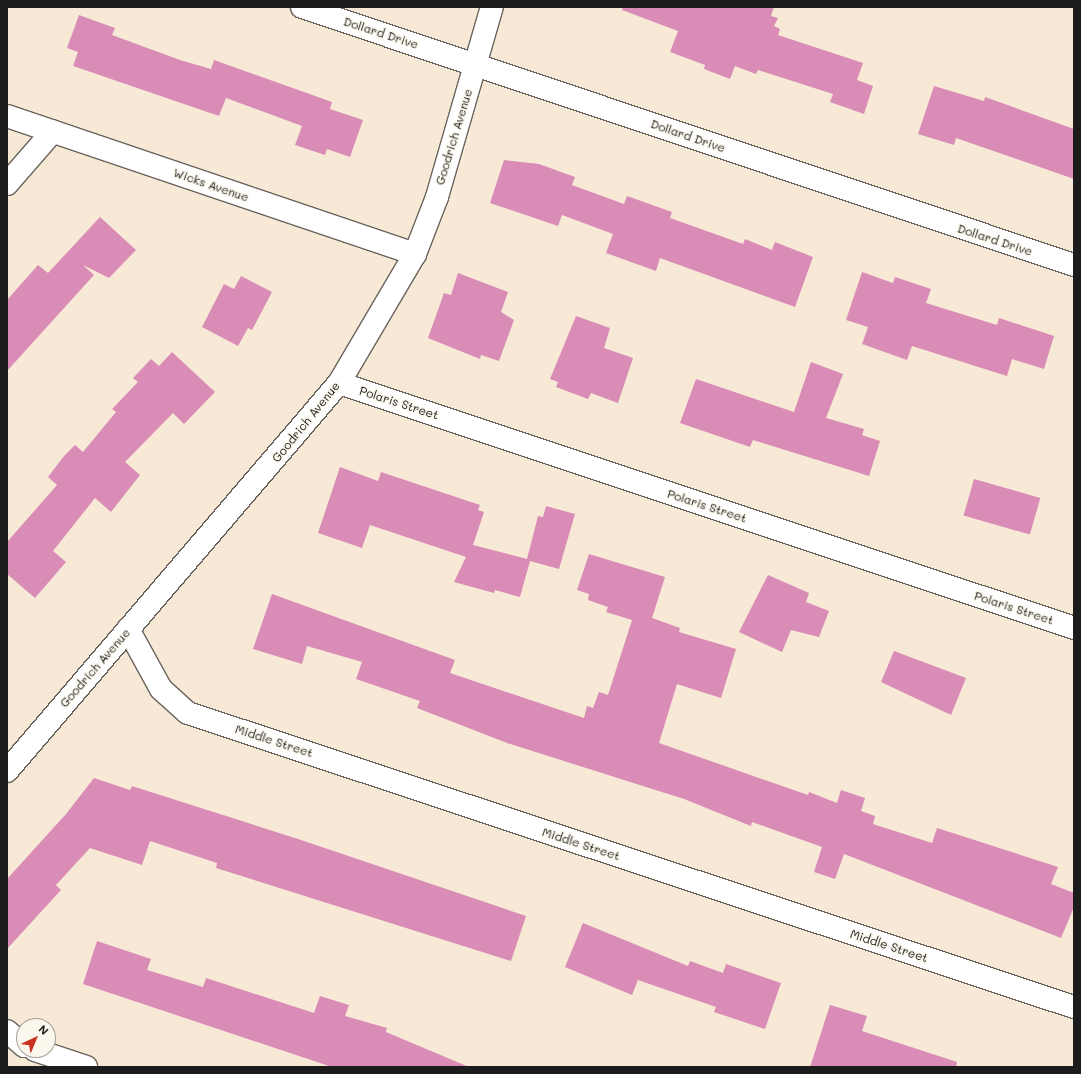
<!DOCTYPE html>
<style>
body{margin:0}
#map{position:relative;width:1081px;height:1074px;overflow:hidden;background:#f8e9d6;font-family:Mali,sans-serif}
div>[style]{position:absolute}
.building>*{inset:0;background:#d88cb6;transform-origin:0 0}
.roads{filter:drop-shadow(1px 0 #69645d) drop-shadow(-1px 0 #69645d) drop-shadow(0 1px #69645d) drop-shadow(0 -1px #69645d)}
.minor>*{height:22px;margin:-11px;padding:0 11px;transform-origin:11px;border-radius:11px;background:#fff}
span{translate:-50% -50%;white-space:nowrap;text-align:center;line-height:1.15;-webkit-text-stroke:3px #fbf7ec;paint-order:stroke}
.street-label{font-size:12px;color:#1c1c1c}
.frame{position:absolute;inset:0;border:8px solid #1c1c1c;pointer-events:none}
.north{position:absolute;left:16px;top:1018px;width:40px;height:40px;box-sizing:border-box;background:#fbf7ec;border:1px solid #a29f99;border-radius:50%;rotate:44deg;font-size:11px;font-weight:700;line-height:16px;text-align:center;color:#1c1c1c}
.north::after{content:'';display:block;margin:auto;width:14px;height:18px;background:#c8321e;clip-path:polygon(50% 0,100% 100%,50% 72%,0 100%)}
</style>
<div id="map">
<div class="building">
<i style="clip-path:polygon(623px 7px,774px 7px,771px 16px,778px 18px,774px 26px,780px 29px,778px 35px,863px 63px,857px 80px,873px 86px,864px 114px,830px 102px,833px 94px,758px 70px,756px 74px,735px 66px,730px 79px,704px 69px,705px 65px,670px 52px,678px 31px,622px 10px)"></i>
<i style="clip-path:polygon(79px 15px,115px 28px,112px 35px,180px 60px,211px 69px,214px 60px,332px 102px,330px 109px,363px 120px,350px 157px,327px 149px,325px 155px,295px 145px,302px 126px,226px 98px,219px 116px,73px 66px,78px 52px,67px 48px)"></i>
<i style="clip-path:polygon(934px 86px,984px 101px,985px 97px,1074px 129px,1074px 179px,956px 138px,954px 145px,918px 134px)"></i>
<i style="clip-path:polygon(504px 160px,539px 164px,575px 177px,572px 185px,624px 204px,627px 196px,672px 212px,670px 218px,743px 244px,745px 239px,772px 250px,775px 242px,813px 257px,795px 307px,660px 258px,656px 271px,606px 253px,613px 234px,562px 215px,558px 226px,490px 203px)"></i>
<i style="clip-path:polygon(100px 217px,136px 250px,109px 278px,83px 265px,94px 275px,7px 371px,7px 300px,38px 265px,48px 273px)"></i>
<i style="clip-path:polygon(862px 272px,893px 283px,895px 277px,931px 289px,926px 303px,997px 325px,999px 318px,1054px 336px,1044px 369px,1012px 359px,1007px 376px,912px 346px,907px 360px,862px 344px,868px 327px,846px 320px)"></i>
<i style="clip-path:polygon(458px 273px,508px 292px,501px 312px,514px 320px,499px 361px,481px 355px,480px 359px,428px 338px,444px 293px,451px 295px)"></i>
<i style="clip-path:polygon(241px 276px,272px 292px,252px 330px,248px 328px,238px 346px,202px 327px,224px 284px,234px 289px)"></i>
<i style="clip-path:polygon(576px 316px,610px 328px,604px 348px,633px 358px,618px 403px,591px 393px,588px 399px,556px 387px,558px 382px,550px 379px)"></i>
<i style="clip-path:polygon(172px 352px,215px 392px,184px 424px,173px 413px,125px 462px,140px 475px,111px 512px,95px 498px,53px 551px,66px 562px,35px 598px,7px 574px,7px 542px,57px 485px,48px 477px,64px 456px,75px 445px,83px 452px,116px 412px,112px 409px,138px 382px,133px 378px,151px 359px,159px 366px)"></i>
<i style="clip-path:polygon(811px 362px,843px 374px,826px 418px,864px 429px,862px 435px,880px 441px,869px 476px,753px 440px,750px 447px,680px 423px,696px 379px,794px 412px)"></i>
<i style="clip-path:polygon(340px 467px,378px 481px,381px 472px,480px 505px,478px 510px,484px 512px,473px 545px,527px 559px,538px 516px,543px 517px,546px 506px,575px 514px,559px 569px,530px 561px,520px 597px,495px 590px,494px 593px,454px 582px,466px 557px,370px 525px,362px 548px,318px 533px)"></i>
<i style="left:974px;top:479px;width:69px;height:38px;rotate:16deg"></i>
<i style="clip-path:polygon(589px 554px,665px 577px,652px 618px,680px 628px,679px 632px,736px 649px,721px 698px,677px 684px,659px 743px,808px 795px,809px 792px,837px 803px,841px 790px,865px 798px,861px 811px,875px 816px,873px 824px,932px 843px,937px 828px,1058px 867px,1051px 884px,1074px 893px,1074px 907px,1061px 938px,844px 854px,835px 879px,814px 872px,822px 847px,752px 822px,751px 826px,684px 799px,507px 743px,417px 708px,420px 701px,356px 679px,362px 662px,307px 646px,302px 664px,253px 649px,272px 594px,455px 660px,450px 673px,584px 718px,587px 706px,593px 708px,599px 692px,608px 695px,632px 620px,606px 612px,608px 607px,588px 600px,589px 594px,577px 590px)"></i>
<i style="clip-path:polygon(768px 575px,809px 593px,806px 602px,829px 611px,819px 637px,791px 630px,782px 652px,739px 632px)"></i>
<i style="clip-path:polygon(894px 651px,966px 678px,951px 715px,881px 682px)"></i>
<i style="clip-path:polygon(94px 778px,130px 790px,132px 786px,301px 840px,526px 916px,511px 961px,216px 868px,217px 863px,150px 841px,142px 865px,90px 848px,56px 885px,61px 890px,7px 949px,7px 879px,66px 814px)"></i>
<i style="clip-path:polygon(583px 923px,688px 966px,690px 961px,723px 973px,726px 964px,781px 983px,765px 1029px,714px 1012px,716px 1007px,638px 980px,632px 995px,565px 967px)"></i>
<i style="clip-path:polygon(97px 941px,151px 959px,147px 970px,203px 987px,206px 978px,314px 1013px,320px 996px,349px 1005px,345px 1016px,387px 1028px,386px 1032px,469px 1067px,332px 1067px,83px 984px)"></i>
<i style="clip-path:polygon(830px 1005px,867px 1016px,862px 1031px,957px 1062px,956px 1067px,810px 1067px)"></i>
</div>
<div class="roads">
<div class="minor">
<i style="left:302px;top:7px;width:814px;rotate:18.48deg"></i>
<i style="left:7px;top:116px;width:431px;rotate:18.7deg"></i>
<i style="left:7px;top:184px;width:70px;rotate:-49deg"></i>
<i style="left:339px;top:383px;width:775px;rotate:18.43deg"></i>
<i style="left:128px;top:629px;width:68px;rotate:61.2deg"></i>
<i style="left:161px;top:689px;width:36px;rotate:42deg"></i>
<i style="left:188px;top:713px;width:934px;rotate:18.36deg"></i>
<i style="left:7px;top:771px;width:511px;rotate:-49.45deg"></i>
<i style="left:339px;top:383px;width:150px;rotate:-59.5deg"></i>
<i style="left:415px;top:254px;width:61px;rotate:-68.9deg"></i>
<i style="left:437px;top:197px;width:198px;rotate:-73.9deg"></i>
<i style="left:7px;top:1031px;width:23px;rotate:41deg"></i>
<i style="left:35px;top:1050px;width:54px;rotate:18.4deg"></i>
</div>
</div>
<div class="street-label">
<span style="left:381px;top:33px;rotate:18deg">Dollard Drive</span>
<span style="left:688px;top:136px;rotate:19deg">Dollard Drive</span>
<span style="left:454px;top:137px;rotate:-73deg">Goodrich Avenue</span>
<span style="left:211px;top:185px;rotate:19deg">Wicks Avenue</span>
<span style="left:995px;top:240px;rotate:18deg">Dollard Drive</span>
<span style="left:399px;top:403px;rotate:18deg">Polaris Street</span>
<span style="left:306px;top:422px;rotate:-51deg">Goodrich Avenue</span>
<span style="left:707px;top:506px;rotate:18deg">Polaris Street</span>
<span style="left:1014px;top:608px;rotate:18deg">Polaris Street</span>
<span style="left:95px;top:668px;rotate:-49deg">Goodrich Avenue</span>
<span style="left:274px;top:741px;rotate:18deg">Middle Street</span>
<span style="left:581px;top:844px;rotate:18deg">Middle Street</span>
<span style="left:889px;top:946px;rotate:18deg">Middle Street</span>
</div>
<div class="frame"></div>
<div class="north">N</div>
</div>
